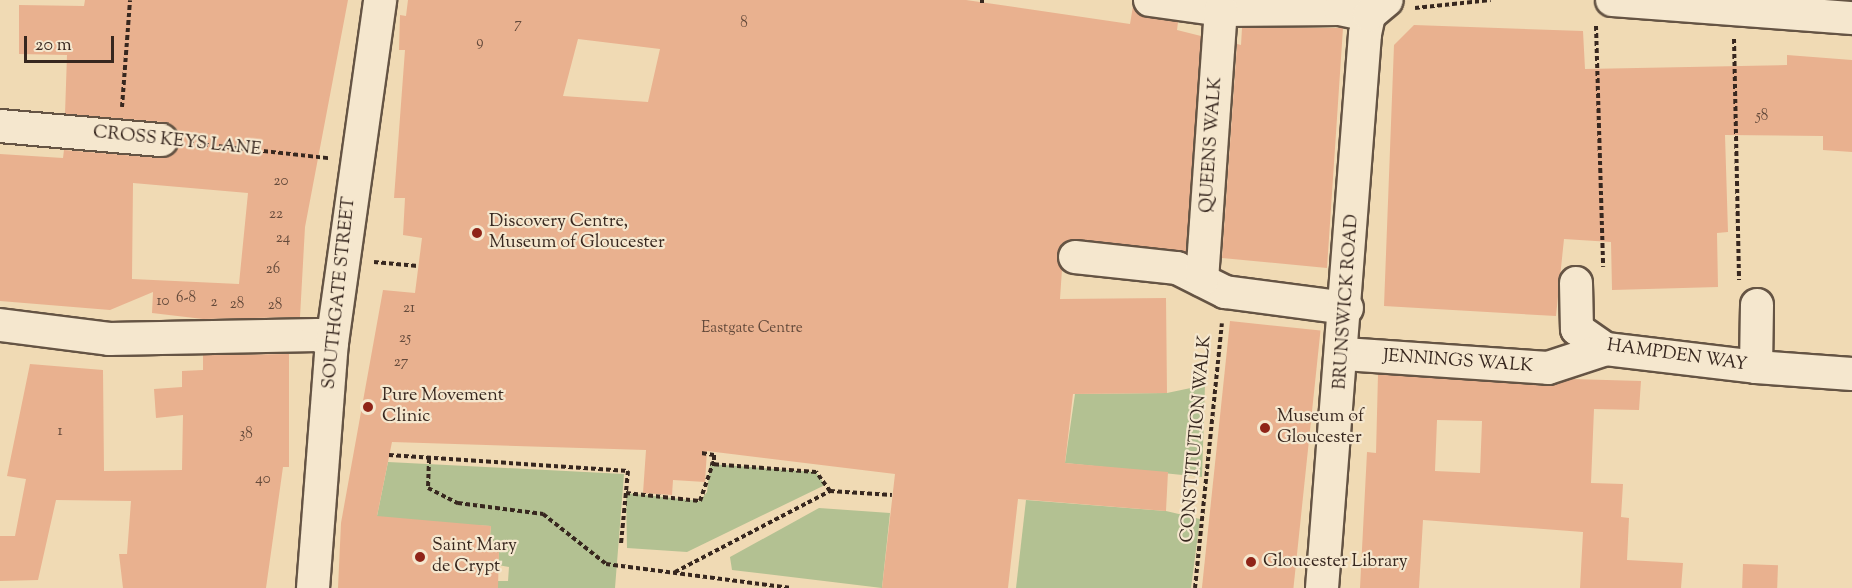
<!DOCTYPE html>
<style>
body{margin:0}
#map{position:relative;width:1852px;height:588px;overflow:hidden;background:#f0dab4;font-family:"Sorts Mill Goudy",serif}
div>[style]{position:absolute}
.green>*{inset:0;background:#b3c192}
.building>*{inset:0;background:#e9b18f;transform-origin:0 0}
.path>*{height:4px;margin-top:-2px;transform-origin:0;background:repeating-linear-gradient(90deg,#37271f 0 4.5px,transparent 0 7.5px)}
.roads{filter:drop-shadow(2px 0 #655444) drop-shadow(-2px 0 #655444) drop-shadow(0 2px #655444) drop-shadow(0 -2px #655444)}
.minor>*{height:32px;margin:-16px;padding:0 16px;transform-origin:16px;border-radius:16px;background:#f5e7ce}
.dots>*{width:16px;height:16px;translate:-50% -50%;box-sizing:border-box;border:3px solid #f5e7ce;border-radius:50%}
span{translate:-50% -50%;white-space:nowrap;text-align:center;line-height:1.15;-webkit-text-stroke:4.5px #f5e7ce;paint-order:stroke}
.number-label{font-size:15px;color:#644a3b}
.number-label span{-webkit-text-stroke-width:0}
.street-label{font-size:18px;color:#37271f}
.poi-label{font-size:18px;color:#37271f}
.left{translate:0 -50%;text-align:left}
.scale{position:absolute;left:24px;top:36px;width:90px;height:27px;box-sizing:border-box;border:3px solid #37271f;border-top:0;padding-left:8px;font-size:18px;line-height:21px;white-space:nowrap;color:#37271f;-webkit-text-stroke:4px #f5e7ce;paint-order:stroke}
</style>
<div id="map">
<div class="green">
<i style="clip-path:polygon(1205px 385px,1202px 477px,1065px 463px,1075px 394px,1167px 393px)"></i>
<i style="clip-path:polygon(388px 462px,624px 474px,615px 588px,498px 588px,497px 581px,508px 581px,509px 567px,498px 565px,499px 549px,489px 547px,491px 526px,376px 521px)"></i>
<i style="clip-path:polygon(710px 464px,816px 472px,825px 485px,687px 552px,627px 548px,626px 493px,700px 501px,707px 492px)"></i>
<i style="clip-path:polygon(1026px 500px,1166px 511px,1200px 519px,1191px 588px,1016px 588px)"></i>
<i style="clip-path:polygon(819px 508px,890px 513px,882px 588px,732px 570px,730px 557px)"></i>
</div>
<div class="building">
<i style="clip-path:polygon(evenodd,85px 0,348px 0,305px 227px,300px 317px,203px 319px,152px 313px,153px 292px,110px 310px,0 301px,0 154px,63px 158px,64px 150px,160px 158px,169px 156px,179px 142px,177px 132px,163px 122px,65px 114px,67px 55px,19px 54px,19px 5px,84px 6px,85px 0,133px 183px,248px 193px,239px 284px,132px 279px,133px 183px)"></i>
<i style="clip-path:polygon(evenodd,408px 0,966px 0,1130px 24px,1133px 6px,1139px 14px,1178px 22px,1177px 30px,1201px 36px,1186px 252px,1076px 239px,1061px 246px,1057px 256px,1062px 269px,1060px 299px,1166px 298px,1167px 393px,1073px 394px,1065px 463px,1168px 472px,1166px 511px,1018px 499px,1008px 588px,882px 588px,895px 474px,707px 451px,705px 482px,673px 480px,672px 495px,643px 493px,646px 450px,392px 442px,377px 516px,491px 526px,489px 547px,499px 549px,498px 588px,338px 588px,341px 523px,383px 290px,415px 293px,422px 238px,403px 235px,405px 198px,394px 198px,405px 50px,399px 50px,400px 15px,406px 16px,408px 0,578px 39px,660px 49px,648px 102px,563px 96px,578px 39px)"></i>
<i style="clip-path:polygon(1414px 25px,1583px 31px,1585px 69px,1787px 65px,1787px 55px,1852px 60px,1852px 152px,1823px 150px,1823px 136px,1725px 135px,1728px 232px,1717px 233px,1718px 287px,1612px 290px,1611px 242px,1564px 239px,1556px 316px,1384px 306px,1394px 45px)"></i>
<i style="clip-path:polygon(1242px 28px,1343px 28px,1327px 268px,1222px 258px,1237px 44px,1241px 45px)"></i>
<i style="left:1230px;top:321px;width:91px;height:269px;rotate:6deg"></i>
<i style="clip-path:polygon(289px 354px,289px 467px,283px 467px,266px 588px,123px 588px,119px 554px,127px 554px,131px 501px,56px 500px,38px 580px,0 581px,0 536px,15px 536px,26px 479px,7px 476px,30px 364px,103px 370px,104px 471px,182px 470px,183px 415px,156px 418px,154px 389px,182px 387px,182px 371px,203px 370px,203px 355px)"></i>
<i style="clip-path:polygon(evenodd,1378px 374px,1547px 386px,1572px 379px,1641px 381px,1639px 410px,1594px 409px,1591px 483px,1623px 484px,1621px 517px,1629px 518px,1627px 560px,1683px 563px,1681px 588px,1580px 588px,1583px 532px,1423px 520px,1419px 588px,1360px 588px,1367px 452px,1376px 453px,1378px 374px,1437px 420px,1482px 421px,1480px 473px,1435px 471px,1437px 420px)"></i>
<i style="left:1743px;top:564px;width:35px;height:24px;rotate:2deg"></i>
</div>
<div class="path">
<i style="left:982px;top:3px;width:3px;rotate:-90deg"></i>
<i style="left:1415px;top:8px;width:76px;rotate:-6deg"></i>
<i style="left:1596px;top:26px;width:241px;rotate:88.3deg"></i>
<i style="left:1734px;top:39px;width:241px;rotate:88.8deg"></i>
<i style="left:122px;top:107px;width:107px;rotate:-85.7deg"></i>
<i style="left:189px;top:143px;width:140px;rotate:6.2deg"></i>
<i style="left:374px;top:262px;width:44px;rotate:5.2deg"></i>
<i style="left:389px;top:455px;width:240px;rotate:3.8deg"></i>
<i style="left:628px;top:471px;width:73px;rotate:95.5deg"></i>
<i style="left:429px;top:459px;width:29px;rotate:92deg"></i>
<i style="left:428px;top:488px;width:34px;rotate:27deg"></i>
<i style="left:458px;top:503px;width:86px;rotate:7.4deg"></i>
<i style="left:543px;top:514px;width:80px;rotate:38.4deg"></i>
<i style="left:606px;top:564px;width:187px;rotate:7.4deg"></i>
<i style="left:830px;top:491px;width:62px;rotate:3.7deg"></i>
<i style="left:626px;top:493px;width:74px;rotate:6.2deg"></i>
<i style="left:700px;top:501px;width:43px;rotate:-71.1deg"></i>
<i style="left:714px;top:460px;width:5px;rotate:-90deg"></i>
<i style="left:714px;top:455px;width:13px;rotate:-171deg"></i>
<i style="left:675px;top:572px;width:175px;rotate:-27.6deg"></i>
<i style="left:830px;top:491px;width:24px;rotate:-126deg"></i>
<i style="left:816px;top:472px;width:106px;rotate:-175.7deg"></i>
<i style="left:1195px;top:588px;width:266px;rotate:-84.2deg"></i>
</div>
<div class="roads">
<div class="minor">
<i style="left:1150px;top:0;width:72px;rotate:8deg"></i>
<i style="left:1221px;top:10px;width:119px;rotate:-0.5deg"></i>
<i style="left:1340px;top:9px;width:30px;rotate:12deg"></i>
<i style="left:1612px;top:0;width:241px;rotate:4.3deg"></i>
<i style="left:0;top:126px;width:162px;rotate:5deg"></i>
<i style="left:1075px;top:257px;width:103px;rotate:6.2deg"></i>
<i style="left:1177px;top:268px;width:54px;rotate:26.6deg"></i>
<i style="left:1225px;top:292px;width:123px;rotate:7.5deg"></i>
<i style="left:1202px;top:280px;width:271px;rotate:-86deg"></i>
<i style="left:1576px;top:283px;width:46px;rotate:88.8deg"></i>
<i style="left:1577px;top:329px;width:35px;rotate:35deg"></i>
<i style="left:1606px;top:349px;width:151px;rotate:6.8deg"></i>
<i style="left:1757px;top:305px;width:62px;rotate:90.9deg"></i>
<i style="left:1756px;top:367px;width:96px;rotate:4.2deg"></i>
<i style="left:0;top:325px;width:110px;rotate:7.3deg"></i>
<i style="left:109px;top:339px;width:209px;rotate:-1.1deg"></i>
<i style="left:318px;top:335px;width:16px;rotate:30deg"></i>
<i style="left:1344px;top:354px;width:204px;rotate:3.9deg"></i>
<i style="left:1548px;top:368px;width:61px;rotate:-18.1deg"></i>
<i style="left:313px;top:588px;width:246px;rotate:-85.6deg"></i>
<i style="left:332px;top:343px;width:346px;rotate:-82deg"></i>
<i style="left:1322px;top:588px;width:556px;rotate:-85.56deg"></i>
<i style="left:1365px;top:34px;width:19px;rotate:-78deg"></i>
<i style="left:1369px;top:15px;width:23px;rotate:-40deg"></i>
</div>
</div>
<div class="dots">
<i style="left:477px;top:233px;background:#8f2418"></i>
<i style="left:368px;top:407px;background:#8f2418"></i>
<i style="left:1265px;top:428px;background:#8f2418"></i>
<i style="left:420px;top:557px;background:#8f2418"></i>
<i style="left:1251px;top:562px;background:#8f2418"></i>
</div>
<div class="number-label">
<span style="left:744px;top:24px">8</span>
<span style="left:518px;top:25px">7</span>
<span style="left:480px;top:43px">9</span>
<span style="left:1762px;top:117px">58</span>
<span style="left:281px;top:182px">20</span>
<span style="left:276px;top:215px">22</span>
<span style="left:283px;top:239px">24</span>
<span style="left:273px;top:270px">26</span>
<span style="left:186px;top:299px">6-8</span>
<span style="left:163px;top:302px">10</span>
<span style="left:214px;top:303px">2</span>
<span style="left:237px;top:305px">28</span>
<span style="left:275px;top:306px">28</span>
<span style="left:409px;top:309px">21</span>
<span style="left:752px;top:329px">Eastgate Centre</span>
<span style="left:405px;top:339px">25</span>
<span style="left:401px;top:363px">27</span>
<span style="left:60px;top:432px">1</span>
<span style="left:246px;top:435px">38</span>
<span style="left:263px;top:480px">40</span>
</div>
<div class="street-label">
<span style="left:177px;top:142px;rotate:6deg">CROSS KEYS LANE</span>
<span style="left:1212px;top:145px;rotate:-86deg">QUEENS WALK</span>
<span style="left:340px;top:293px;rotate:-84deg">SOUTHGATE STREET</span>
<span style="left:1347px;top:302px;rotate:-86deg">BRUNSWICK ROAD</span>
<span style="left:1677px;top:356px;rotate:8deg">HAMPDEN WAY</span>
<span style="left:1458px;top:362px;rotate:4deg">JENNINGS WALK</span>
<span style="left:1197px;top:439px;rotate:-85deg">CONSTITUTION WALK</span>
</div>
<div class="poi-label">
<span class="left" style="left:489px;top:233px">Discovery Centre,<br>Museum of Gloucester</span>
<span class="left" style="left:382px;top:407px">Pure Movement<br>Clinic</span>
<span class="left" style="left:1277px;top:428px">Museum of<br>Gloucester</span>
<span class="left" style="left:432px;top:557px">Saint Mary<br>de Crypt</span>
<span class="left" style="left:1263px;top:562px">Gloucester Library</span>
</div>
<div class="scale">20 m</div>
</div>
